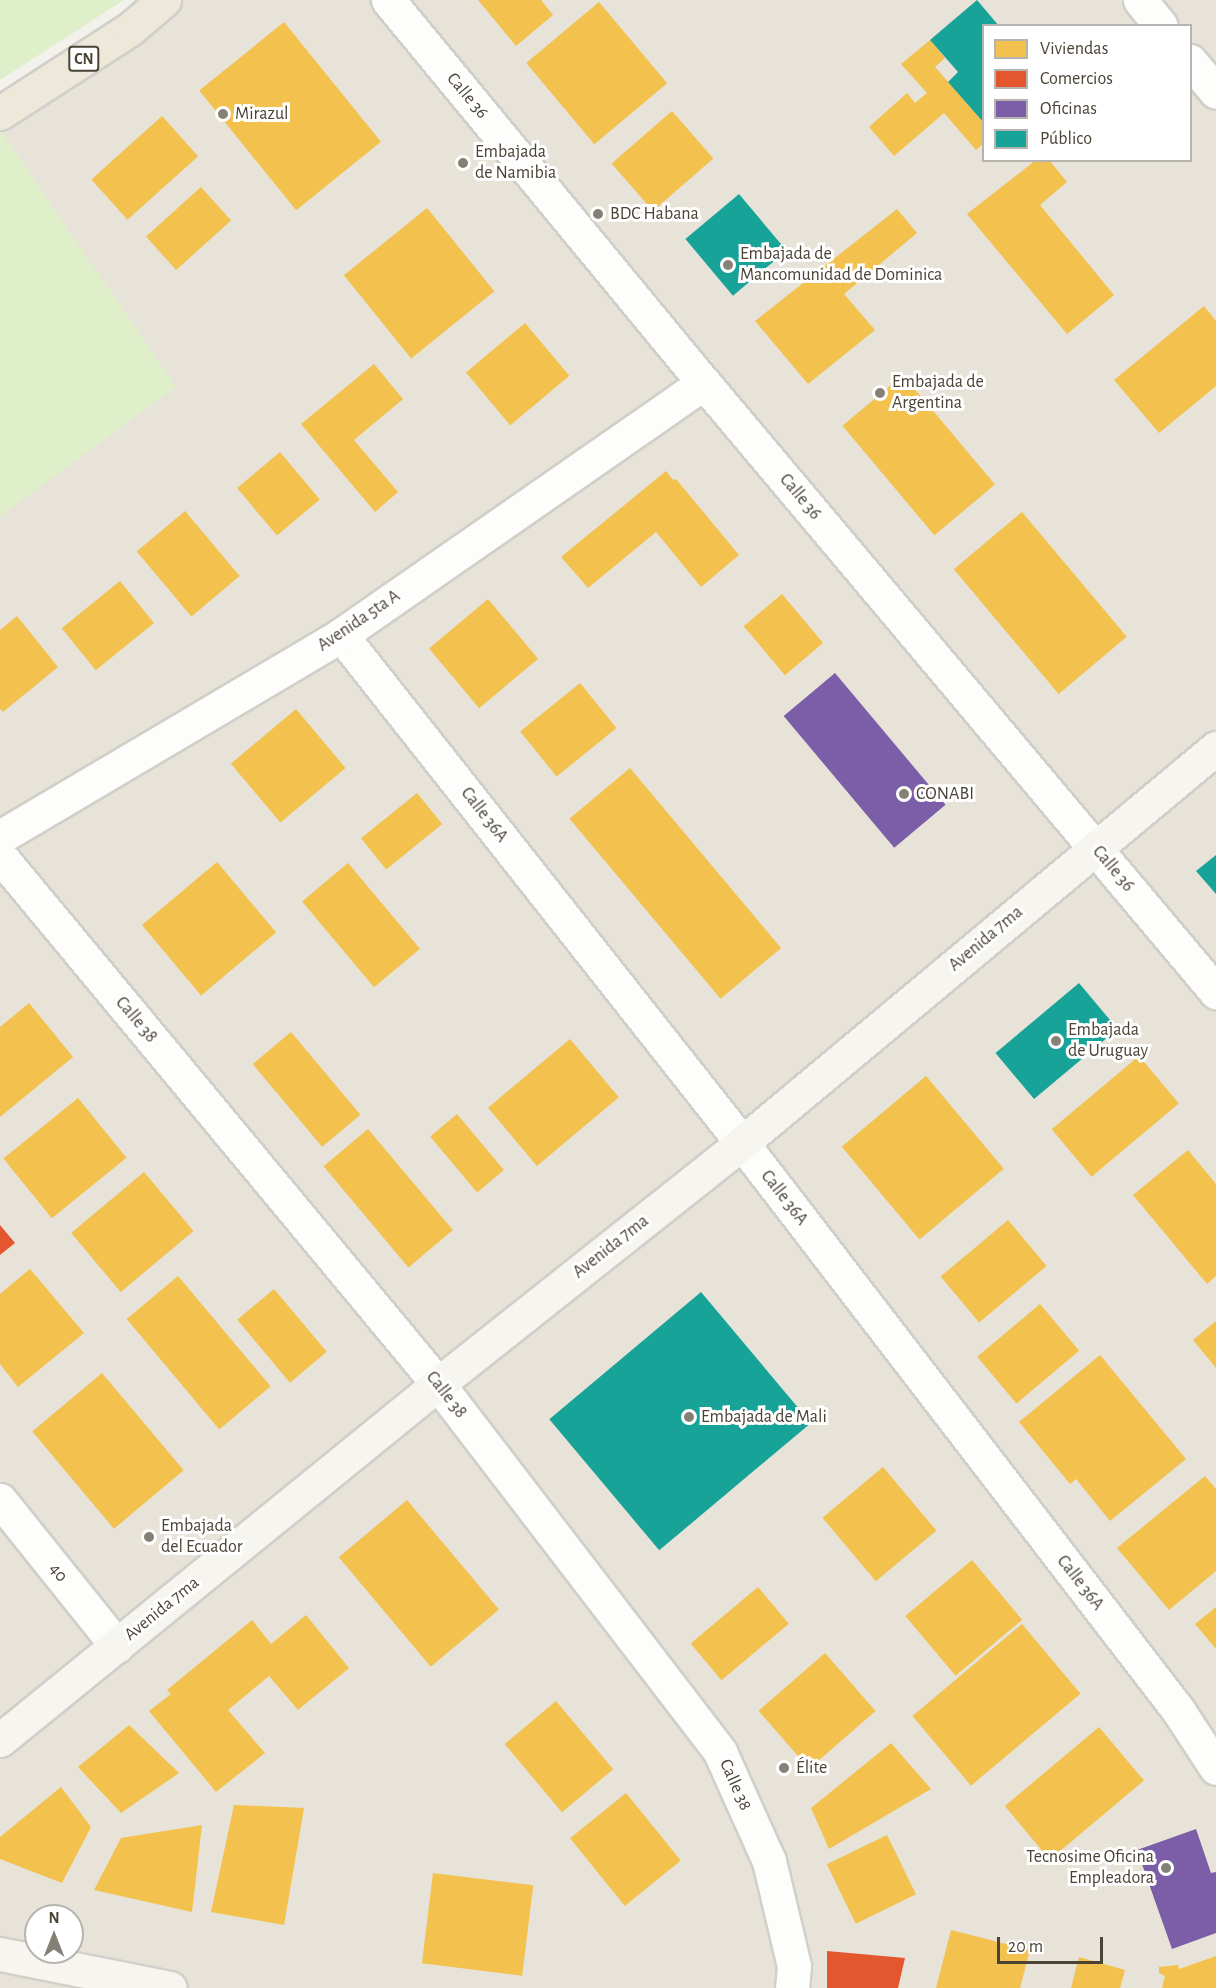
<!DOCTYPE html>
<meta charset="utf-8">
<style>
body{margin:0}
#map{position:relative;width:1216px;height:1988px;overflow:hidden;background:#f2f1eb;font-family:"Alegreya Sans",sans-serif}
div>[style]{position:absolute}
.residential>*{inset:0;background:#e7e3d8}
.green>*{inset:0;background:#deefc9}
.homes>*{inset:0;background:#f2c14e;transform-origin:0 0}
.shops>*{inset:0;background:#e4572e}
.offices>*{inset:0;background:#7b5ea7;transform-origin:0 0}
.public>*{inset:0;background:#17a398;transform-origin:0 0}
.roads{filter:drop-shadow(2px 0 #d0cfc9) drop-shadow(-2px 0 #d0cfc9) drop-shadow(0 2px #d0cfc9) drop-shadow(0 -2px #d0cfc9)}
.street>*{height:33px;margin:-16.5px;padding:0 16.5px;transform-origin:16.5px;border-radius:16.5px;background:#fdfdfc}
.secondary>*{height:33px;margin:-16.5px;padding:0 16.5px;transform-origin:16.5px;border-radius:16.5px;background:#f7f5ef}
.highway>*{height:33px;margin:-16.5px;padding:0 16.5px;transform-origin:16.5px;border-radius:16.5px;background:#ede8d9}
.dots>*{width:16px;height:16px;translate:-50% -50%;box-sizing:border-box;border:3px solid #fff;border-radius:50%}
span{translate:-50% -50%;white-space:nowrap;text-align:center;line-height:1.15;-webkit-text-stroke:6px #fff;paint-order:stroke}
.shield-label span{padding:2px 4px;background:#fff;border:2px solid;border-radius:4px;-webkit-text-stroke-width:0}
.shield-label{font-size:16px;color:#4a4336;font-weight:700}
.street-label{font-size:18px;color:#4a4336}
.poi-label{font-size:18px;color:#4a4336}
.left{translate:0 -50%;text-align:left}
.right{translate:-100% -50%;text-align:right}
.legend{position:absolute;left:982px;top:24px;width:210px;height:138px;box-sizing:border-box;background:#fff;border:2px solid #b7b4af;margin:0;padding:8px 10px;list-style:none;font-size:18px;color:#4a4336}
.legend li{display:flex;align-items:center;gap:12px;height:30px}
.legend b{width:30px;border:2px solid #b7b4af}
.north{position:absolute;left:24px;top:1904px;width:60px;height:60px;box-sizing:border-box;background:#fff;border:2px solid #b7b4af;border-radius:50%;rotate:0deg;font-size:16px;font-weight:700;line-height:24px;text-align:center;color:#4a4336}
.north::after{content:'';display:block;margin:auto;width:21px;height:27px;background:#858075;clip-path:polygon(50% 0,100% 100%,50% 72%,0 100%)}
.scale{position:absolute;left:997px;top:1937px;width:106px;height:27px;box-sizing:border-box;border:3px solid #4a4336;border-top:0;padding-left:8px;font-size:18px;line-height:21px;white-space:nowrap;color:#4a4336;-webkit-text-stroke:4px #fff;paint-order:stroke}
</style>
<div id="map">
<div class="residential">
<i style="clip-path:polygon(evenodd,164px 0,1216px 0,1216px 1988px,0 1988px,0 113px,164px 0,984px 26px,1190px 26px,1190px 160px,984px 160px,984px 26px,164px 0,36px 1916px,72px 1916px,72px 1952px,36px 1952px,36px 1916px)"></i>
</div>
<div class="green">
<i style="clip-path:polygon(0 0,124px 0,0 80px)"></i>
<i style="clip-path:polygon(0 130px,176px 387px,0 516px)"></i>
</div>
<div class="homes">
<i style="clip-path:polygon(478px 0,541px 0,553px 15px,516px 46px)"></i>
<i style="left:599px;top:2px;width:106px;height:95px;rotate:50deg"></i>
<i style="left:284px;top:22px;width:154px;height:109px;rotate:51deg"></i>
<i style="clip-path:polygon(930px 40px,945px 58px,935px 67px,984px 123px,984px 143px,976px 150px,944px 113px,894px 156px,869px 127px,907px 93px,915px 103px,927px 93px,901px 64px)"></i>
<i style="left:672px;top:111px;width:63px;height:80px;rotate:49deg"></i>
<i style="left:162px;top:116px;width:54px;height:95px;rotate:48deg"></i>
<i style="clip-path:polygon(1036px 160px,1049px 160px,1067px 182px,1040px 205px,1114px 295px,1067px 334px,967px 214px)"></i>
<i style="left:201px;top:187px;width:45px;height:74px;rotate:48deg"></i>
<i style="left:427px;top:208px;width:107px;height:107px;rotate:51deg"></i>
<i style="clip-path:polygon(897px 209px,917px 233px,844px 294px,875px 330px,808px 384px,755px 321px)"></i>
<i style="clip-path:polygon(1204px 306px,1216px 321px,1216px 386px,1159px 433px,1114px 380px)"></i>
<i style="left:525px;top:323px;width:69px;height:77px;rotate:50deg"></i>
<i style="clip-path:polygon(374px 364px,403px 399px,354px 440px,398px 492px,375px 512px,301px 424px)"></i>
<i style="left:903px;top:375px;width:143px;height:79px;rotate:50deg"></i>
<i style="left:280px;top:452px;width:62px;height:56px;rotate:50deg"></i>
<i style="clip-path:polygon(666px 471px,673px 480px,676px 479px,739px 555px,701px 587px,656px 532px,588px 588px,561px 557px)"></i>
<i style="left:185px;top:511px;width:85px;height:63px;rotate:50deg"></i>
<i style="left:1022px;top:512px;width:163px;height:89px;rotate:50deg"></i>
<i style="left:120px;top:581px;width:54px;height:75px;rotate:51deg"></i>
<i style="left:782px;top:594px;width:64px;height:50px;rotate:50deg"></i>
<i style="left:488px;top:599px;width:78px;height:77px;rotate:50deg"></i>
<i style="clip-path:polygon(17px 616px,58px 667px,3px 712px,0 709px,0 630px)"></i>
<i style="left:580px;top:683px;width:58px;height:77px;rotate:51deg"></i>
<i style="left:296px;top:709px;width:77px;height:85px;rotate:50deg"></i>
<i style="left:630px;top:768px;width:235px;height:79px;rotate:50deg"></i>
<i style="left:417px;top:793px;width:40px;height:72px;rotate:51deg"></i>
<i style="left:217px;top:862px;width:92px;height:98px;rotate:50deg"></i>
<i style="left:348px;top:863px;width:112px;height:60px;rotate:50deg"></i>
<i style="clip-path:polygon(29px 1003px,73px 1057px,0 1117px,0 1027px)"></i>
<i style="left:291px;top:1032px;width:108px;height:50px;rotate:50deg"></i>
<i style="left:570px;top:1039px;width:76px;height:107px;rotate:50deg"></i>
<i style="left:1139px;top:1056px;width:62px;height:114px;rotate:50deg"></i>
<i style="left:926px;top:1076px;width:121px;height:110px;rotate:50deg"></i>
<i style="left:78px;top:1098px;width:77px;height:96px;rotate:51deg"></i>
<i style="left:457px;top:1114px;width:73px;height:35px;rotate:50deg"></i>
<i style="left:368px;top:1129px;width:132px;height:58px;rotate:50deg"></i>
<i style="clip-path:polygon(1188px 1150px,1216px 1184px,1216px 1276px,1207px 1284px,1133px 1195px)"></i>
<i style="left:144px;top:1172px;width:77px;height:95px;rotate:50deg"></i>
<i style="left:1008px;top:1220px;width:60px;height:88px;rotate:50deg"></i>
<i style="clip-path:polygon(30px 1269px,84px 1333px,18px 1387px,0 1364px,0 1294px)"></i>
<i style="left:178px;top:1276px;width:144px;height:67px;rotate:50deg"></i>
<i style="left:274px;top:1289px;width:82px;height:48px;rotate:50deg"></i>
<i style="left:1040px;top:1304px;width:61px;height:82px;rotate:50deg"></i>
<i style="clip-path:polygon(1216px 1321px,1216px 1368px,1193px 1340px)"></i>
<i style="clip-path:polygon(1100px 1355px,1186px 1459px,1110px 1521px,1076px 1479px,1070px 1484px,1019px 1422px)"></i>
<i style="left:102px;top:1373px;width:127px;height:91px;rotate:50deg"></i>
<i style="left:883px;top:1467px;width:83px;height:79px;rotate:50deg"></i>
<i style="clip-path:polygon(1205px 1476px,1216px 1489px,1216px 1571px,1169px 1610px,1117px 1548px)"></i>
<i style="left:407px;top:1500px;width:143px;height:89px;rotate:50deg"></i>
<i style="left:972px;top:1560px;width:78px;height:87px;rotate:50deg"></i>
<i style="left:758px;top:1587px;width:48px;height:88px;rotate:50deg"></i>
<i style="clip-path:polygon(1216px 1607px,1216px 1649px,1195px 1624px)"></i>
<i style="clip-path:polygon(306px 1615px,349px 1668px,298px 1710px,269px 1676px,228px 1710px,265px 1753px,216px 1792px,149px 1711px,171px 1694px,167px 1690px,252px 1620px,271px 1644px)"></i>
<i style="left:1022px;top:1624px;width:91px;height:143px;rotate:50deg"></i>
<i style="left:825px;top:1653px;width:77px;height:88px;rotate:49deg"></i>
<i style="left:556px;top:1701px;width:89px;height:67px;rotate:50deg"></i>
<i style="clip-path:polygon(129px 1725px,179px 1773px,121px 1813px,78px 1767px)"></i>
<i style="left:1099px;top:1727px;width:70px;height:123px;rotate:50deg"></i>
<i style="clip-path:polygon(891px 1743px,931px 1789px,829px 1849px,811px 1808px)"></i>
<i style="clip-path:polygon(61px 1787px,91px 1827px,62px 1883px,0 1859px,0 1837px)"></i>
<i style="left:626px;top:1793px;width:87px;height:72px;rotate:51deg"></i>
<i style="clip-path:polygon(234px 1805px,304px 1808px,284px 1925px,211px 1912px)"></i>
<i style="clip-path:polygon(202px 1825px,192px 1912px,94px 1890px,121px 1838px)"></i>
<i style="left:887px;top:1835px;width:66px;height:67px;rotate:64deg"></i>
<i style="left:433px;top:1873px;width:101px;height:91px;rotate:7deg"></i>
<i style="clip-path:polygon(951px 1930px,1030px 1950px,1020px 1988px,936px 1988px)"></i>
<i style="clip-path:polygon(1216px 1956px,1216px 1988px,1162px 1988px,1165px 1976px,1159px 1973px,1159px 1967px,1178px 1965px,1179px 1969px)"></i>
<i style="clip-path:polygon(1079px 1957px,1125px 1970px,1120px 1988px,1071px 1988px)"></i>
</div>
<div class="shops">
<i style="clip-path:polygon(0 1225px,15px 1243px,0 1255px)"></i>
<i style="clip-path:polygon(827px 1951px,905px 1958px,898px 1988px,827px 1988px)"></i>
</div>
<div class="offices">
<i style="left:835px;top:673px;width:172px;height:67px;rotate:50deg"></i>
<i style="clip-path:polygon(1196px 1829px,1211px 1873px,1216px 1872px,1216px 1933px,1172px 1949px,1137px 1850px)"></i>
</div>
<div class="public">
<i style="clip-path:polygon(977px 0,999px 26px,984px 26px,984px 123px,948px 82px,958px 72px,930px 40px)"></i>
<i style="left:739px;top:194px;width:74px;height:70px;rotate:50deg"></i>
<i style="clip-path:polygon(1216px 855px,1216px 894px,1196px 871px)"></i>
<i style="left:1079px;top:983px;width:60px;height:109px;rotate:50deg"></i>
<i style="left:701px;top:1292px;width:171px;height:198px;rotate:50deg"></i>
</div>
<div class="roads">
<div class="street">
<i style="left:388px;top:0;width:497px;rotate:50.5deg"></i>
<i style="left:704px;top:383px;width:796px;rotate:49.95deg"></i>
<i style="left:1140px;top:0;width:33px;rotate:51deg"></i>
<i style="left:1190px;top:61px;width:40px;rotate:50deg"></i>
<i style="left:341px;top:635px;width:647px;rotate:51.71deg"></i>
<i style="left:742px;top:1143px;width:715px;rotate:52.44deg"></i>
<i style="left:1178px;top:1710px;width:69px;rotate:56.8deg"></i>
<i style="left:0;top:837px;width:396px;rotate:-30.6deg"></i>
<i style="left:341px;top:635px;width:442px;rotate:-34.8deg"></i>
<i style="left:0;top:856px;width:686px;rotate:50.32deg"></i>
<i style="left:438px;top:1384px;width:464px;rotate:52.5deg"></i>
<i style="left:720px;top:1752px;width:120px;rotate:65.8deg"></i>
<i style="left:769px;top:1861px;width:108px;rotate:76.6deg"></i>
<i style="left:794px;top:1966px;width:22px;rotate:95deg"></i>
<i style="left:0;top:1500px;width:187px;rotate:51.3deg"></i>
</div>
<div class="secondary">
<i style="left:0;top:1740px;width:564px;rotate:-39.1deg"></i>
<i style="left:438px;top:1384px;width:388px;rotate:-38.4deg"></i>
<i style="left:742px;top:1143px;width:617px;rotate:-39.81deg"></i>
<i style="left:0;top:1954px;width:173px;rotate:11.3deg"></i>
</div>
<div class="highway">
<i style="left:0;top:113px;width:155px;rotate:-32.9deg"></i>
<i style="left:130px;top:29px;width:45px;rotate:-40.5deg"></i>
</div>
</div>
<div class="dots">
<i style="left:223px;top:114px;background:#858075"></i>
<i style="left:463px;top:163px;background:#858075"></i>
<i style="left:598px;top:214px;background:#858075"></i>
<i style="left:728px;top:265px;background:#858075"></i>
<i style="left:880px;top:393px;background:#858075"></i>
<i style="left:904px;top:794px;background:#858075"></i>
<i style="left:1056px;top:1041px;background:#858075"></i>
<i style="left:689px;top:1417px;background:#858075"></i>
<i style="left:149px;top:1537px;background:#858075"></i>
<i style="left:784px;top:1768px;background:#858075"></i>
<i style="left:1166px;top:1868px;background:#858075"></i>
</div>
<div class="shield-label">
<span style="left:84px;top:59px">CN</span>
</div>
<div class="street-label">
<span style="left:467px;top:96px;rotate:50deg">Calle 36</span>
<span style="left:800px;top:497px;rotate:50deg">Calle 36</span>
<span style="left:359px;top:621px;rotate:-34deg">Avenida 5ta A</span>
<span style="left:484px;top:815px;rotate:52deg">Calle 36A</span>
<span style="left:1113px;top:869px;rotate:50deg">Calle 36</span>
<span style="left:986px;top:939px;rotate:-40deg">Avenida 7ma</span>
<span style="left:136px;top:1020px;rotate:50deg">Calle 38</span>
<span style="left:784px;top:1198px;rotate:52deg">Calle 36A</span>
<span style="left:611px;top:1247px;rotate:-38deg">Avenida 7ma</span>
<span style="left:446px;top:1395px;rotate:52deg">Calle 38</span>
<span style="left:58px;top:1573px;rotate:51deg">40</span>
<span style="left:1080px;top:1583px;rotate:52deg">Calle 36A</span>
<span style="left:162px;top:1609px;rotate:-39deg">Avenida 7ma</span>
<span style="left:735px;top:1785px;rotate:66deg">Calle 38</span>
</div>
<div class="poi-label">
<span class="left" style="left:235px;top:114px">Mirazul</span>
<span class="left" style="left:475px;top:163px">Embajada<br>de Namibia</span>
<span class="left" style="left:610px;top:214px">BDC Habana</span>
<span class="left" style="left:740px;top:265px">Embajada de<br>Mancomunidad de Dominica</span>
<span class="left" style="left:892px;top:393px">Embajada de<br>Argentina</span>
<span class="left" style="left:916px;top:794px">CONABI</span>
<span class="left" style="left:1068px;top:1041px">Embajada<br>de Uruguay</span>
<span class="left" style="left:701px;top:1417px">Embajada de Mali</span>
<span class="left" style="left:161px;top:1537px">Embajada<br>del Ecuador</span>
<span class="left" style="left:796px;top:1768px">Élite</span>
<span class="right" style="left:1154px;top:1868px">Tecnosime Oficina<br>Empleadora</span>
</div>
<ul class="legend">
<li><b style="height:16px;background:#f2c14e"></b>Viviendas</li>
<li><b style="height:16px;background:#e4572e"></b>Comercios</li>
<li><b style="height:16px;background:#7b5ea7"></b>Oficinas</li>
<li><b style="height:16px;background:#17a398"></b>Público</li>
</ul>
<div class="north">N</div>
<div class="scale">20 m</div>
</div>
